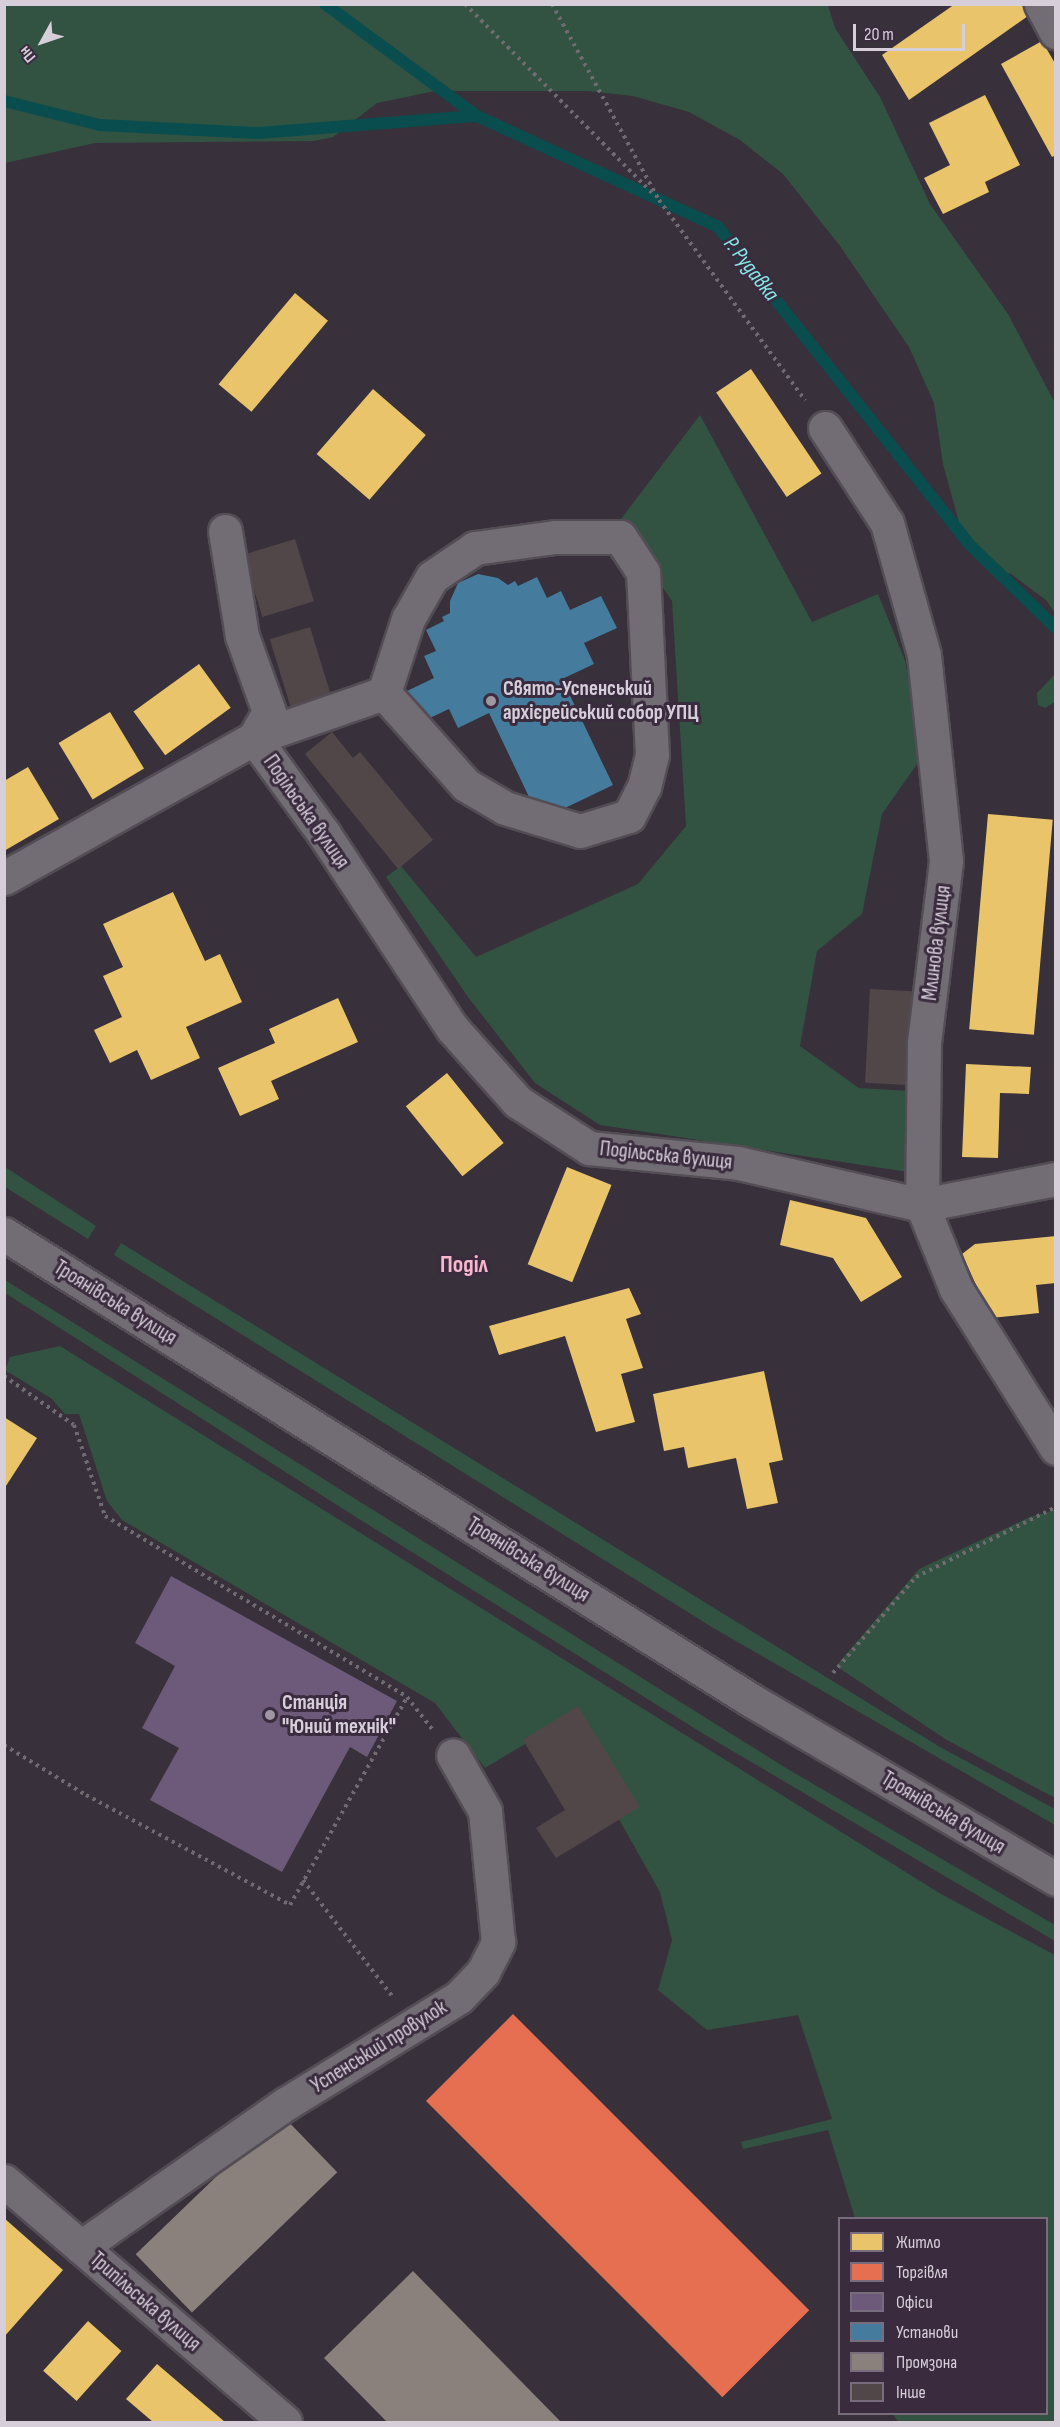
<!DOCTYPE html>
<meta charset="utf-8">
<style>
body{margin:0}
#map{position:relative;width:1060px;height:2427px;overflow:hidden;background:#38303a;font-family:"Sofia Sans Condensed",sans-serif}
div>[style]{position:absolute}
.green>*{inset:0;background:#325341}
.homes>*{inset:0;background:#e9c46a;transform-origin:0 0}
.shops>*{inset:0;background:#e76f51;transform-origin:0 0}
.offices>*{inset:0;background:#6d597a}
.public>*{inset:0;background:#457b9d}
.industry>*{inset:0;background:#8a817c;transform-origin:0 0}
.stream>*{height:12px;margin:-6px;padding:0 6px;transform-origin:6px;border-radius:6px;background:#0a4d4f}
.building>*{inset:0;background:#524748;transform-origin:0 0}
.path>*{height:4px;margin-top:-2px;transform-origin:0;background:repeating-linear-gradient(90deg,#6f6b71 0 3px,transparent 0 7.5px)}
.roads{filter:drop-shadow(2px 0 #534d55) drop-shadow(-2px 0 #534d55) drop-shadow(0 2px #534d55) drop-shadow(0 -2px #534d55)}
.minor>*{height:33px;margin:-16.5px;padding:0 16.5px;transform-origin:16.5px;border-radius:16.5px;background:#726c74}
.dots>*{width:16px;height:16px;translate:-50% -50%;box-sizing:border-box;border:3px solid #3a2c3e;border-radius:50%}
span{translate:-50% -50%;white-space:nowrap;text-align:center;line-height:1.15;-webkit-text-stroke:6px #3a2c3e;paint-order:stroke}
.poi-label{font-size:21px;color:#d6ced9;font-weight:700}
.left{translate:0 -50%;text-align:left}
.street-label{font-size:21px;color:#d6ced9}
.water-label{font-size:22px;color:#85e9ea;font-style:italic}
.quarter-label{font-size:24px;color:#f8b7cd;font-weight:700}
.frame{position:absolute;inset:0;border:6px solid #d6ced9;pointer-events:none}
.legend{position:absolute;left:838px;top:2217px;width:210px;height:198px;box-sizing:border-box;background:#3a2c3e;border:2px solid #786d7c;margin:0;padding:8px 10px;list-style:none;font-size:18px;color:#d6ced9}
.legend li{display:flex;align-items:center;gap:12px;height:30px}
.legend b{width:30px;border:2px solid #786d7c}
.north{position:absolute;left:12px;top:12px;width:60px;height:60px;-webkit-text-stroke:4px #3a2c3e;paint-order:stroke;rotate:230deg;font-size:16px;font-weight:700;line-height:24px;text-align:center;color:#d6ced9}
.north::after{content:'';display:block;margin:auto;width:21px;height:27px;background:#d6ced9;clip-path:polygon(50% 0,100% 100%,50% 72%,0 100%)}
.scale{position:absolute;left:853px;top:24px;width:112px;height:27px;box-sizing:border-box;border:3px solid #d6ced9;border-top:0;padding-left:8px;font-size:18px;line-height:21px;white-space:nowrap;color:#d6ced9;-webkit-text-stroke:4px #3a2c3e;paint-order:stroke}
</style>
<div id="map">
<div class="green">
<i style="clip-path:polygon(5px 4px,828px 5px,835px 28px,880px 97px,930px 204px,1008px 314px,1055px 403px,1055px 613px,1046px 600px,1011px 574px,987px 568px,966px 548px,943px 464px,934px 403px,909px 347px,840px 246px,783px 174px,740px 140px,689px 112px,633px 96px,588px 91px,435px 91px,377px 103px,333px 137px,314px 141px,95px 143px,5px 163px)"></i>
<i style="clip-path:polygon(700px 415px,812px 622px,878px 594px,905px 660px,922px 757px,882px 814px,862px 914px,817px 951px,800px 1046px,859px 1088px,910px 1091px,908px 1172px,600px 1125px,535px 1083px,468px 997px,386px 877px,401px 866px,476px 957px,638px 884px,686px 826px,672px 601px,618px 523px)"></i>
<i style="clip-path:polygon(1055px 674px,1055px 702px,1045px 708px,1038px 705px,1037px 693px)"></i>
<i style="clip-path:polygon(5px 1167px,96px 1226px,88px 1239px,5px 1187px)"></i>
<i style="clip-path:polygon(121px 1243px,940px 1747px,1055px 1809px,1055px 1825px,715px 1629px,114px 1255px)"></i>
<i style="clip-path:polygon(5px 1280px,786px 1768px,1055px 1925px,1055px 1941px,702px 1733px,359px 1519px,5px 1293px)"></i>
<i style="clip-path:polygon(60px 1346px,941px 1894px,1055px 1955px,1055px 2422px,898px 2422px,893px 2414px,1046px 2414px,1046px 2218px,855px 2218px,828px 2130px,743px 2149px,741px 2142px,832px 2119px,798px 2015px,707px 2030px,658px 1990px,672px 1940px,660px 1892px,572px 1736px,550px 1729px,485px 1768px,435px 1703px,122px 1520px,107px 1501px,79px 1414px,65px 1414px,52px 1399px,5px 1370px,10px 1357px)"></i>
<i style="clip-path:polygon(1055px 1510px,1056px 1510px,1055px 1798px,945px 1739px,836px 1666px,919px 1569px,1030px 1517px)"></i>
</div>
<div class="homes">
<i style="clip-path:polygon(955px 4px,1021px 4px,1028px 16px,909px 100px,882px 55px)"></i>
<i style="clip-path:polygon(1042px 41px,1056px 65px,1056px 155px,1052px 157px,1001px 64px)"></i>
<i style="clip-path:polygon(985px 95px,1020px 165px,985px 182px,989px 192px,943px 214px,924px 178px,950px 165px,929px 123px)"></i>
<i style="left:295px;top:293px;width:43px;height:119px;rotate:40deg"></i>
<i style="left:751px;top:369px;width:126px;height:42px;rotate:56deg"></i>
<i style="left:373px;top:389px;width:70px;height:86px;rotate:41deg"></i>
<i style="left:199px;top:664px;width:54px;height:81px;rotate:54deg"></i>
<i style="left:110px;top:712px;width:66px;height:60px;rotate:59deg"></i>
<i style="clip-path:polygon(28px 767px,59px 819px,4px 851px,4px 781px)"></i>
<i style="left:988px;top:814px;width:65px;height:216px;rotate:5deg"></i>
<i style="clip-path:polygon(173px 892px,205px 961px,220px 954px,242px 1002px,186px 1027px,200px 1058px,151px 1080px,137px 1050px,110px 1063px,94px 1030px,122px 1017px,103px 976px,123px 967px,103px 924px)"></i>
<i style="clip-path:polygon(338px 998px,358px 1042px,271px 1081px,279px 1099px,240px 1116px,218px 1068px,275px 1043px,269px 1029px)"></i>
<i style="clip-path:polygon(966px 1064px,1031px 1067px,1029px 1094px,1000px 1093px,998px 1158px,962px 1157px)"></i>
<i style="left:447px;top:1073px;width:90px;height:53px;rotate:51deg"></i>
<i style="left:567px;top:1167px;width:48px;height:105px;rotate:22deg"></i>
<i style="clip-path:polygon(790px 1200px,866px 1218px,902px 1277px,861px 1302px,833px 1258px,780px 1245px)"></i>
<i style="clip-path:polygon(1056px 1236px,1056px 1283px,1036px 1285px,1039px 1313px,991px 1318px,962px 1254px,975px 1244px)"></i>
<i style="clip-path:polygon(629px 1288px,641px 1314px,626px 1319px,643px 1368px,621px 1374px,635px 1422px,596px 1432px,565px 1336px,499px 1355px,489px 1326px)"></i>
<i style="clip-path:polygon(764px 1371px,783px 1460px,769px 1463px,778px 1503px,747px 1509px,736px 1458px,688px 1468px,684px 1447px,664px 1451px,653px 1394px)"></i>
<i style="clip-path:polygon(4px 1417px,37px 1438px,4px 1489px)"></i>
<i style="clip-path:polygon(4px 2218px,63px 2270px,4px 2337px)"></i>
<i style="left:88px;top:2321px;width:45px;height:67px;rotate:42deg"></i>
<i style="clip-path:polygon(157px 2364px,225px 2422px,153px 2422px,126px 2399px)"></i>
</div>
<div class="shops">
<i style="left:513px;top:2014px;width:419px;height:123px;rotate:45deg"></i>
</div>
<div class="offices">
<i style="clip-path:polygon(171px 1576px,397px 1701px,367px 1757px,350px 1747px,282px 1872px,150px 1800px,179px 1748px,142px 1728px,175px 1666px,135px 1643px)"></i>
</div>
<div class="public">
<i style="clip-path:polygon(478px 574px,498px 578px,508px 585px,515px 581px,518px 586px,537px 577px,547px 598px,561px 591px,570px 610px,601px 596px,617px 628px,584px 643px,594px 664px,562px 679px,613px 785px,540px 820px,489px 713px,458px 728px,449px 709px,419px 723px,405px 692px,434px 678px,424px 656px,436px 651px,426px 630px,444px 621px,442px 617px,450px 613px,450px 601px,458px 583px)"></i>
</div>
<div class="industry">
<i style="left:281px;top:2114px;width:81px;height:202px;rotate:46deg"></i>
<i style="clip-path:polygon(413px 2271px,561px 2422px,387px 2422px,324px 2358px)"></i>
</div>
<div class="stream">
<i style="left:325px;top:4px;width:189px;rotate:36.4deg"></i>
<i style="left:477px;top:116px;width:265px;rotate:24.7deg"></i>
<i style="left:718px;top:227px;width:407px;rotate:51.6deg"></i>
<i style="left:971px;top:546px;width:118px;rotate:44deg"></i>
<i style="left:4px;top:101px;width:99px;rotate:14deg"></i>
<i style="left:100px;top:125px;width:159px;rotate:2.9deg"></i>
<i style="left:259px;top:133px;width:219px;rotate:-4.5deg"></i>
</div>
<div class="building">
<i style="left:295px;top:539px;width:65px;height:54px;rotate:73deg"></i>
<i style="left:310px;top:627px;width:79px;height:42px;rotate:73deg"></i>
<i style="clip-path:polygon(332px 732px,353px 758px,360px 752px,433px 840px,398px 869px,305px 754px)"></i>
<i style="left:870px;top:989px;width:42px;height:94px;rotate:3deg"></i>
<i style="clip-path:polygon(578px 1706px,640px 1807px,556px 1858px,536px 1828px,565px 1810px,523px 1740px)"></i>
</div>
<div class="path">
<i style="left:465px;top:4px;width:269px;rotate:45.3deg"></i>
<i style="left:552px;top:4px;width:223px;rotate:61.4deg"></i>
<i style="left:659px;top:200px;width:248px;rotate:53.9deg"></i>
<i style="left:4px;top:1376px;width:85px;rotate:35deg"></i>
<i style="left:74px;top:1425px;width:96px;rotate:71.2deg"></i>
<i style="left:105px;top:1516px;width:352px;rotate:30.9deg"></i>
<i style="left:407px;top:1697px;width:41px;rotate:52deg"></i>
<i style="left:833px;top:1673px;width:127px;rotate:-49.2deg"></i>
<i style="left:916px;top:1577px;width:157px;rotate:-26.6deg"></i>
<i style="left:4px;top:1745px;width:96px;rotate:31.4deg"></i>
<i style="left:86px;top:1795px;width:232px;rotate:28.3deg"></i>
<i style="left:290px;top:1905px;width:239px;rotate:-60.6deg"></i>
<i style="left:303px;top:1880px;width:146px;rotate:52.5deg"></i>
</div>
<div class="roads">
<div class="minor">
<i style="left:1041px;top:4px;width:32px;rotate:62deg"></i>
<i style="left:825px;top:428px;width:113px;rotate:56.9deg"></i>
<i style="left:887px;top:523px;width:137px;rotate:74.3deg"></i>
<i style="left:924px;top:655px;width:207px;rotate:83.9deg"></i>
<i style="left:946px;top:861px;width:184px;rotate:96.9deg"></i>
<i style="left:924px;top:1044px;width:161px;rotate:90.7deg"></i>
<i style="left:922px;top:1205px;width:91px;rotate:68deg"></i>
<i style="left:956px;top:1289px;width:188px;rotate:57.8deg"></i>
<i style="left:225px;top:531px;width:106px;rotate:80.8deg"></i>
<i style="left:242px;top:636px;width:81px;rotate:70.4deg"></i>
<i style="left:269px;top:712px;width:30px;rotate:120deg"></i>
<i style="left:254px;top:738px;width:138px;rotate:-19.1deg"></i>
<i style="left:384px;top:693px;width:123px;rotate:48.3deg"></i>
<i style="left:466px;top:785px;width:45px;rotate:30.5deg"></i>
<i style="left:505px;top:808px;width:78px;rotate:17deg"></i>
<i style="left:580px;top:831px;width:51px;rotate:-17deg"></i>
<i style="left:629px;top:816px;width:33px;rotate:-63deg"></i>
<i style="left:644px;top:787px;width:33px;rotate:-76deg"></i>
<i style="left:652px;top:755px;width:183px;rotate:-92.8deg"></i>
<i style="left:643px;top:572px;width:42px;rotate:-123.3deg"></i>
<i style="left:620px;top:537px;width:65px;rotate:180deg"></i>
<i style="left:555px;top:537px;width:81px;rotate:172.2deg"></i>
<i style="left:475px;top:548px;width:52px;rotate:146deg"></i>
<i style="left:432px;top:577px;width:48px;rotate:119.7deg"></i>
<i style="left:408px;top:619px;width:78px;rotate:108deg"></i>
<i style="left:4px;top:878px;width:287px;rotate:-29.2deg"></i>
<i style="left:254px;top:738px;width:119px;rotate:53.9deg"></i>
<i style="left:324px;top:834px;width:232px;rotate:56.6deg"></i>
<i style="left:452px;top:1028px;width:99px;rotate:48.3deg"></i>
<i style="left:518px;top:1102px;width:85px;rotate:32.9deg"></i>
<i style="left:589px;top:1148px;width:150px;rotate:5.7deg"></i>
<i style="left:738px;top:1163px;width:189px;rotate:12.9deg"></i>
<i style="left:922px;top:1205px;width:136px;rotate:-11deg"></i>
<i style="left:4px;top:1234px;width:880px;rotate:31.96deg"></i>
<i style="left:751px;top:1700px;width:354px;rotate:30.4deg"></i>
<i style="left:4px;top:2181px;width:370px;rotate:40.6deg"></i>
<i style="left:81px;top:2247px;width:251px;rotate:-35deg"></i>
<i style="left:287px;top:2103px;width:202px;rotate:-31.6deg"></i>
<i style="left:459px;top:1997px;width:35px;rotate:-46deg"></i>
<i style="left:483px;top:1972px;width:34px;rotate:-63deg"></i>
<i style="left:498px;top:1942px;width:132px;rotate:-95.7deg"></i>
<i style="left:485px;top:1811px;width:64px;rotate:-119.7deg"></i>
</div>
</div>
<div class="dots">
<i style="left:491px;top:701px;background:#9f97a1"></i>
<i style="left:270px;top:1715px;background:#9f97a1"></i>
</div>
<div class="poi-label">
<span class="left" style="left:503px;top:701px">Свято-Успенський<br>архієрейський собор УПЦ</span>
<span class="left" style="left:282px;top:1715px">Станція<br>"Юний технік"</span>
</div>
<div class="street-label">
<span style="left:306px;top:812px;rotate:55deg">Подільська вулиця</span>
<span style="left:937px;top:943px;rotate:-83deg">Млинова вулиця</span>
<span style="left:666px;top:1156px;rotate:6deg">Подільська вулиця</span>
<span style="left:115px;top:1303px;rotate:32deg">Троянівська вулиця</span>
<span style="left:528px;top:1560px;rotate:32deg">Троянівська вулиця</span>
<span style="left:943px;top:1813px;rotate:31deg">Троянівська вулиця</span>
<span style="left:379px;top:2047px;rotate:-32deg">Успенський провулок</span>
<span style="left:145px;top:2302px;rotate:41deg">Трипільська вулиця</span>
</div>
<div class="water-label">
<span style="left:751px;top:269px;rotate:52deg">Р. Рудавка</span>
</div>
<div class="quarter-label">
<span style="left:464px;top:1265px">Поділ</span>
</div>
<div class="frame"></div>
<ul class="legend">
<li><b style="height:16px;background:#e9c46a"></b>Житло</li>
<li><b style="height:16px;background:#e76f51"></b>Торгівля</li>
<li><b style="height:16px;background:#6d597a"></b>Офіси</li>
<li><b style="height:16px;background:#457b9d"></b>Установи</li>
<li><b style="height:16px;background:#8a817c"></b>Промзона</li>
<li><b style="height:16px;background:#524748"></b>Інше</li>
</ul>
<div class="north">Пн</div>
<div class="scale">20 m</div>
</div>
